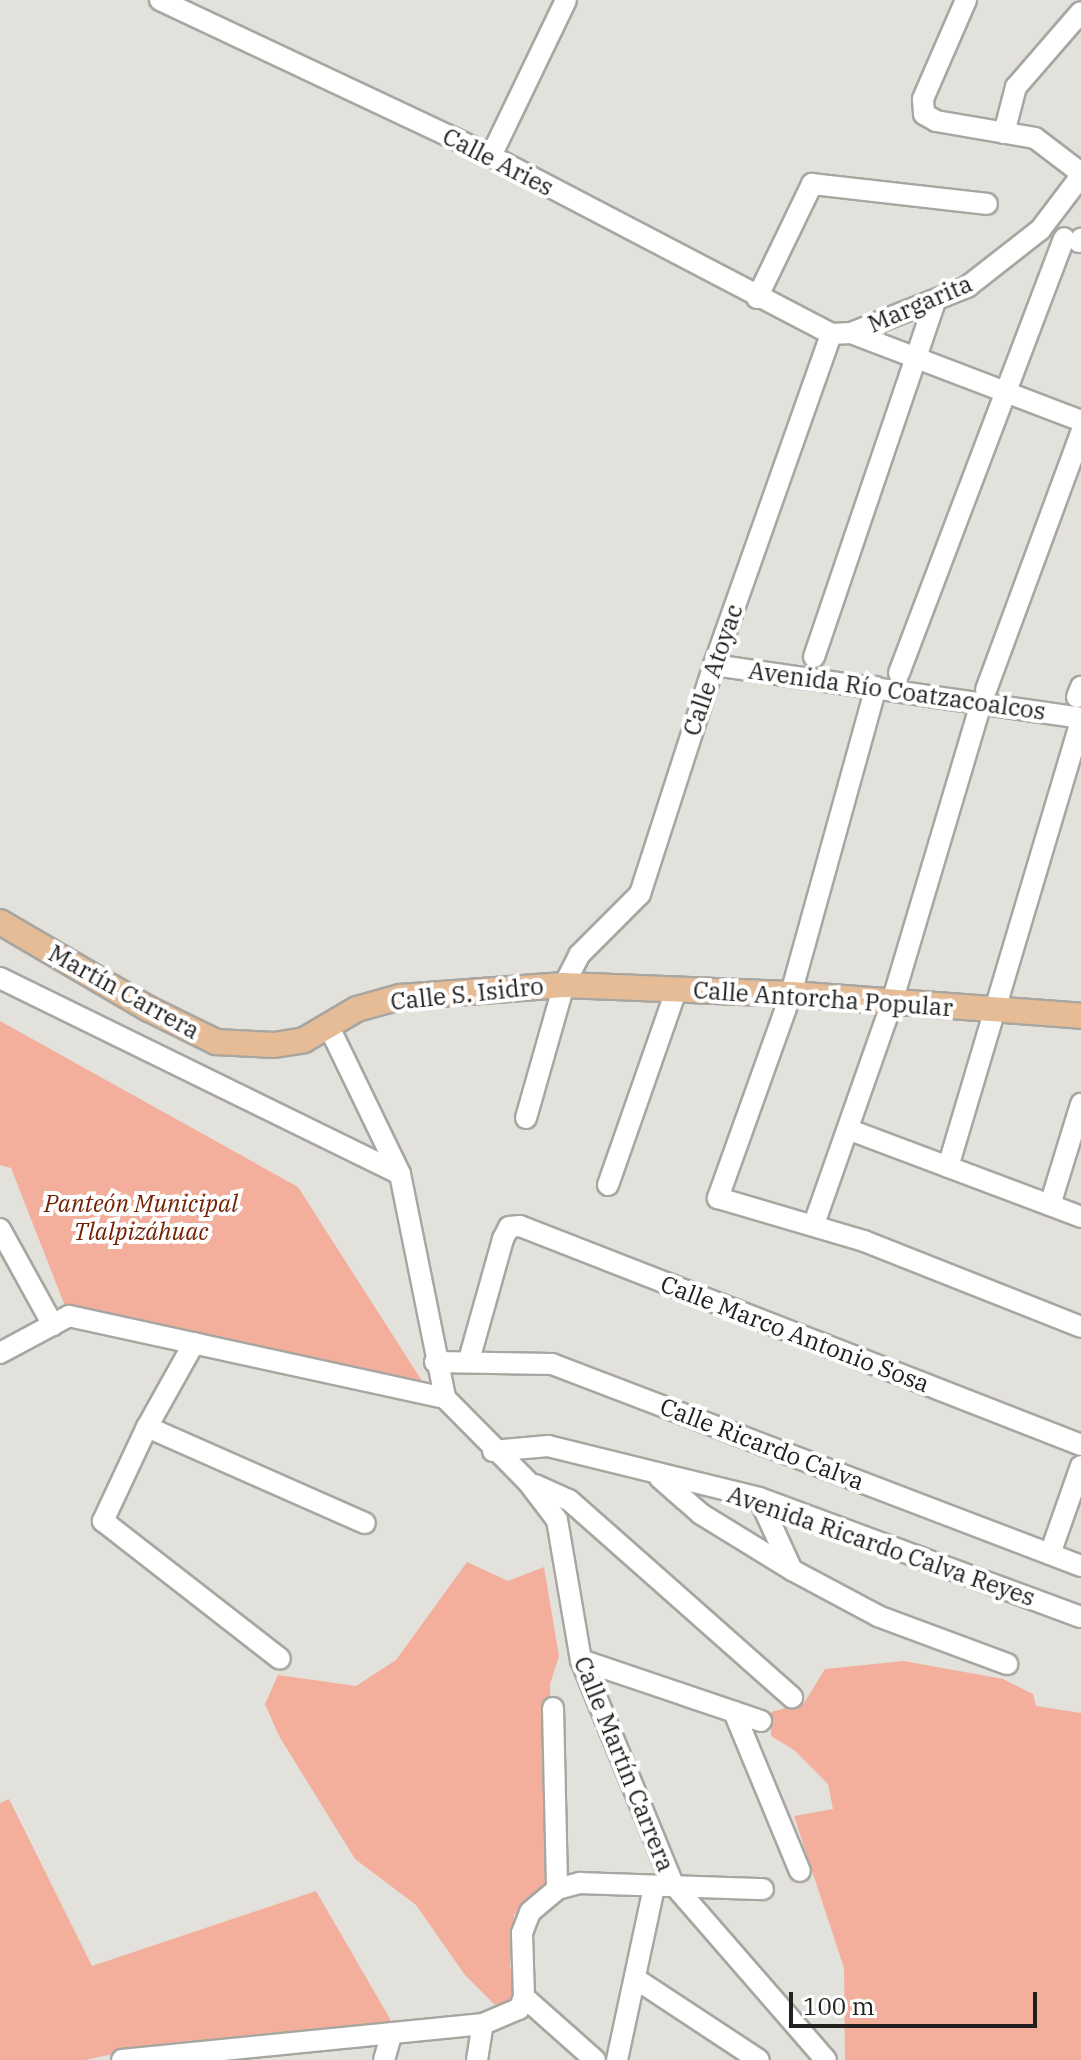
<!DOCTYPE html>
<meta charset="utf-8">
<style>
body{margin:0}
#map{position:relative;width:1081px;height:2060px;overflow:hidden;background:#e3e1dc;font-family:"IBM Plex Serif",serif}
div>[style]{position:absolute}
.green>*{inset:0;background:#f3af9c}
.roads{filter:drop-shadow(2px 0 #a8a6a1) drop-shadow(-2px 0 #a8a6a1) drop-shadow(0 2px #a8a6a1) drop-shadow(0 -2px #a8a6a1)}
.minor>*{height:20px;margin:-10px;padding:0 10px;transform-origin:10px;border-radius:10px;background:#fff}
.major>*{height:24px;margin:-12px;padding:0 12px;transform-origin:12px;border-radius:12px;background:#e6bc97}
span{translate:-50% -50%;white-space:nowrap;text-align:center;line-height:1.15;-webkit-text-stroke:8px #fff;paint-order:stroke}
.street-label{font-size:24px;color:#21201e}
.park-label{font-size:24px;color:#731f02;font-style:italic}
.scale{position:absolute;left:789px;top:1992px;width:248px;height:36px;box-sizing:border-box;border:4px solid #21201e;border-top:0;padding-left:10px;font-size:24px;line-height:28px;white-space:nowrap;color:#21201e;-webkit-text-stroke:6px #fff;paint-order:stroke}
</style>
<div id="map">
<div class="green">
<i style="clip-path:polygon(0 1021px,298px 1187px,424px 1384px,65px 1306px,11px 1168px,0 1165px)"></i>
<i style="clip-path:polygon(467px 1562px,508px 1581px,544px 1567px,559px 1656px,550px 1684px,555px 1876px,514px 1915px,510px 1965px,514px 1992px,507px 2002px,495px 2005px,465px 1975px,416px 1905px,355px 1859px,279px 1736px,265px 1704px,278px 1675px,356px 1686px,396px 1660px)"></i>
<i style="clip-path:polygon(904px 1661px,1003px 1679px,1033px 1694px,1036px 1706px,1081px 1713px,1081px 2060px,845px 2060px,844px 1968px,794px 1816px,833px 1809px,828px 1784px,794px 1750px,771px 1736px,771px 1712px,804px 1703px,825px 1669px)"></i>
<i style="clip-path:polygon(9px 1799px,92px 1966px,316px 1891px,393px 2024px,131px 2050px,85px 2060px,0 2060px,0 1803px)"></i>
</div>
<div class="roads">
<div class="minor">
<i style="left:160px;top:0;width:366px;rotate:25.2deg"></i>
<i style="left:491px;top:156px;width:384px;rotate:27.6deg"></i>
<i style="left:831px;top:334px;width:20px;rotate:-3deg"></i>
<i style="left:851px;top:333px;width:125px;rotate:-21.6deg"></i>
<i style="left:967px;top:287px;width:93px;rotate:-38deg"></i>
<i style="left:1040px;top:230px;width:68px;rotate:-52.8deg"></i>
<i style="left:966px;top:0;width:108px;rotate:113.5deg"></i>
<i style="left:923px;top:99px;width:15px;rotate:86deg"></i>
<i style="left:924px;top:114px;width:14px;rotate:30deg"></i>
<i style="left:936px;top:121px;width:100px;rotate:9.7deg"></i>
<i style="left:1035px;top:138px;width:58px;rotate:37.3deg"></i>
<i style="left:1004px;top:133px;width:48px;rotate:-75.4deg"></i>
<i style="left:1016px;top:87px;width:99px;rotate:-49.1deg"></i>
<i style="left:491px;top:156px;width:173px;rotate:-64.3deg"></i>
<i style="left:1079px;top:242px;width:4px;rotate:-56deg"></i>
<i style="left:757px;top:298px;width:127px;rotate:-64.2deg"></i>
<i style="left:812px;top:184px;width:176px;rotate:6.5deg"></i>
<i style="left:851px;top:333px;width:246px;rotate:20.9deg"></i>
<i style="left:814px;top:657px;width:375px;rotate:-71.2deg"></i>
<i style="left:714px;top:665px;width:371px;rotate:8.2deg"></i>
<i style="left:899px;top:673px;width:465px;rotate:-69.2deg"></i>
<i style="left:876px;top:687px;width:319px;rotate:105.5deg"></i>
<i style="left:791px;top:994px;width:217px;rotate:109.7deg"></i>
<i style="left:718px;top:1198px;width:152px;rotate:16.4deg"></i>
<i style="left:864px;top:1241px;width:233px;rotate:21.6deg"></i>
<i style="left:986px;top:690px;width:274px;rotate:-69.7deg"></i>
<i style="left:1077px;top:697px;width:11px;rotate:-68deg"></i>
<i style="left:0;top:978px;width:445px;rotate:26.1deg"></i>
<i style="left:330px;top:1029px;width:161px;rotate:64.2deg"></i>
<i style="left:400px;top:1174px;width:228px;rotate:78.6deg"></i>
<i style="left:445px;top:1398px;width:118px;rotate:45.3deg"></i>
<i style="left:528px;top:1482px;width:48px;rotate:52.7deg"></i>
<i style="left:557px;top:1520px;width:142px;rotate:80.3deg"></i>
<i style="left:581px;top:1660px;width:242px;rotate:67.7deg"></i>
<i style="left:673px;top:1884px;width:233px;rotate:49deg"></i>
<i style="left:526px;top:1118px;width:138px;rotate:-74.1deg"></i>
<i style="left:564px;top:985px;width:34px;rotate:-63deg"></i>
<i style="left:579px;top:955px;width:86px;rotate:-45deg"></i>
<i style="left:640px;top:894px;width:241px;rotate:-72.1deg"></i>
<i style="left:714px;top:665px;width:351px;rotate:-70.5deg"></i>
<i style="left:850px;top:1130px;width:247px;rotate:20.6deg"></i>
<i style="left:948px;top:1167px;width:465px;rotate:-73.4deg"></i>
<i style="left:608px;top:1185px;width:209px;rotate:-70.7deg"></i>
<i style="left:1050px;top:1205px;width:106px;rotate:-72.9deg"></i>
<i style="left:814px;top:1224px;width:235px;rotate:-70.6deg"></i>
<i style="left:892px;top:1002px;width:311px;rotate:-73.4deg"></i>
<i style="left:0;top:1229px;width:110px;rotate:61.1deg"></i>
<i style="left:194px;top:1343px;width:96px;rotate:119.2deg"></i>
<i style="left:147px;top:1427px;width:104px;rotate:115.1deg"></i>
<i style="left:103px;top:1521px;width:224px;rotate:37.9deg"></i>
<i style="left:0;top:1353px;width:78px;rotate:-28.2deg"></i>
<i style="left:69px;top:1316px;width:385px;rotate:12.3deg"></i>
<i style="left:469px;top:1360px;width:126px;rotate:-74.3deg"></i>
<i style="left:503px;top:1239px;width:13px;rotate:-63deg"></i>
<i style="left:509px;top:1227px;width:11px;rotate:-5deg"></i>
<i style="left:520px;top:1226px;width:602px;rotate:21.32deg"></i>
<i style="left:435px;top:1362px;width:117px;rotate:1deg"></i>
<i style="left:552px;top:1364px;width:566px;rotate:20.9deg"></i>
<i style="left:147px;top:1427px;width:238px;rotate:23.8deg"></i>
<i style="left:493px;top:1451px;width:55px;rotate:-5.2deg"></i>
<i style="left:548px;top:1446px;width:217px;rotate:13.8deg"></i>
<i style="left:759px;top:1498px;width:343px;rotate:20.3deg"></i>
<i style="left:660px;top:1478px;width:55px;rotate:41.3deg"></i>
<i style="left:701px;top:1514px;width:107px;rotate:31.6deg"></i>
<i style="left:792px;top:1570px;width:98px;rotate:28.1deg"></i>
<i style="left:878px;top:1616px;width:138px;rotate:20.4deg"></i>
<i style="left:535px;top:1485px;width:37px;rotate:24deg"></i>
<i style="left:569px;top:1500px;width:298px;rotate:41.5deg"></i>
<i style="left:759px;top:1498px;width:79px;rotate:65.4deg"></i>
<i style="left:1050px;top:1554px;width:93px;rotate:-70.6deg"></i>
<i style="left:581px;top:1660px;width:190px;rotate:18.7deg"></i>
<i style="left:553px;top:1708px;width:181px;rotate:88.7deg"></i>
<i style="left:734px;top:1712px;width:172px;rotate:67.5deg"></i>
<i style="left:636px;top:1979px;width:147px;rotate:33.4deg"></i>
<i style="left:524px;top:1997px;width:95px;rotate:41.6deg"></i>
<i style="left:122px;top:2060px;width:363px;rotate:-5.7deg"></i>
<i style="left:483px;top:2024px;width:39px;rotate:-23deg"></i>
<i style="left:519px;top:2009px;width:13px;rotate:-67deg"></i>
<i style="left:524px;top:1997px;width:64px;rotate:-91.8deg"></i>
<i style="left:522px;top:1933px;width:22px;rotate:-69deg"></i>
<i style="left:530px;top:1912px;width:35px;rotate:-40deg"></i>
<i style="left:557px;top:1889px;width:24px;rotate:-15deg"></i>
<i style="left:580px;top:1883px;width:183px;rotate:1.9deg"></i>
<i style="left:384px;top:2060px;width:25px;rotate:-74deg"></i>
<i style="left:477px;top:2060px;width:36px;rotate:-81deg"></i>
<i style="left:617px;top:2060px;width:176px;rotate:-77.9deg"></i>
</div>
<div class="major">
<i style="left:0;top:922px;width:173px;rotate:30.3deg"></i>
<i style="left:149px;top:1009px;width:75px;rotate:26.2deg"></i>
<i style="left:216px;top:1042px;width:58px;rotate:3deg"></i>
<i style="left:274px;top:1045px;width:30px;rotate:-9deg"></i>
<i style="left:304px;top:1040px;width:61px;rotate:-30.3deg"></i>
<i style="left:357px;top:1009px;width:45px;rotate:-15.6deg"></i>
<i style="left:400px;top:997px;width:164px;rotate:-4.2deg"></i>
<i style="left:564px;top:985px;width:227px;rotate:2.3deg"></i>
<i style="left:791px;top:994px;width:291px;rotate:4.3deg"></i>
</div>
</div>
<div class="street-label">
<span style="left:498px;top:162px;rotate:27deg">Calle Aries</span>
<span style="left:920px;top:304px;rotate:-23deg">Margarita</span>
<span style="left:713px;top:670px;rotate:-71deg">Calle Atoyac</span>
<span style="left:897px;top:691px;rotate:8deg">Avenida Río Coatzacoalcos</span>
<span style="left:124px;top:992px;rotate:29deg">Martín Carrera</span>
<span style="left:467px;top:994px;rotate:-6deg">Calle S. Isidro</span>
<span style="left:823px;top:999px;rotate:4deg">Calle Antorcha Popular</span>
<span style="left:795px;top:1334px;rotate:21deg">Calle Marco Antonio Sosa</span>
<span style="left:762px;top:1444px;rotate:21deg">Calle Ricardo Calva</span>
<span style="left:881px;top:1546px;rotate:19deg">Avenida Ricardo Calva Reyes</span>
<span style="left:624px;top:1764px;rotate:68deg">Calle Martín Carrera</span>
</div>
<div class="park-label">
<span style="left:141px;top:1218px">Panteón Municipal<br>Tlalpizáhuac</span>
</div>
<div class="scale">100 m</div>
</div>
